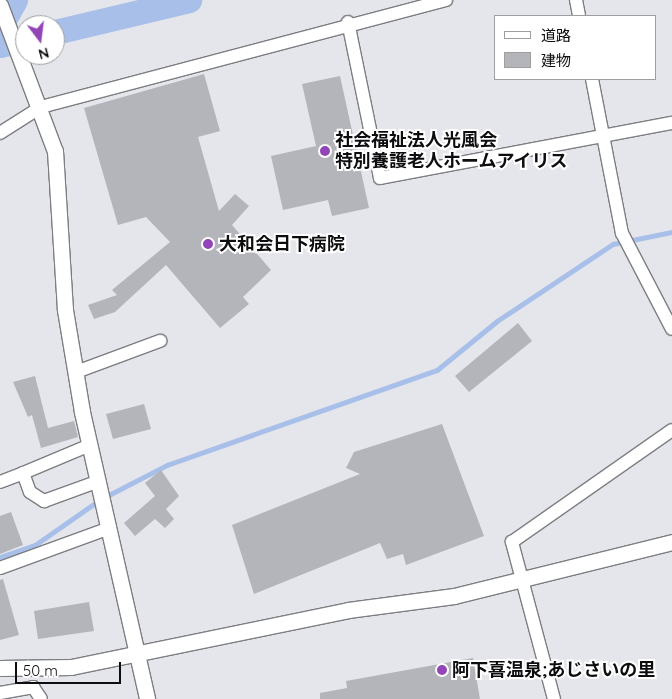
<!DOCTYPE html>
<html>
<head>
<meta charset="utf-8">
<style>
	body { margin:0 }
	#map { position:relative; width:672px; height:699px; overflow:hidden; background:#e4e6eb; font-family:Quicksand,"Noto Sans JP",sans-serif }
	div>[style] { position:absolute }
	.stream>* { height:4.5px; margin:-2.25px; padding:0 2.25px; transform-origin:2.25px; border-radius:2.25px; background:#a7bfe9 }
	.river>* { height:25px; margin:-12.5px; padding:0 12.5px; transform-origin:12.5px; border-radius:12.5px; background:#a7bfe9 }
	.building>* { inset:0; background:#b3b5ba }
	.roads { filter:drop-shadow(1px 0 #7c7e82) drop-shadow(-1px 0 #7c7e82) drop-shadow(0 1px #7c7e82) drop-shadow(0 -1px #7c7e82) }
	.minor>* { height:12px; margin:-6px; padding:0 6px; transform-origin:6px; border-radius:6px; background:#fff }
	.tertiary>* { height:15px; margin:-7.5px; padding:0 7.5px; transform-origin:7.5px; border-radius:7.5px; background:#fff }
	.dots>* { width:14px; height:14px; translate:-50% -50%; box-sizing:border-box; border:2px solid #fff; border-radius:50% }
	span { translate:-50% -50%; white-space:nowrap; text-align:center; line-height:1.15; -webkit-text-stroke:4px #fff; paint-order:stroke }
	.poi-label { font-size:18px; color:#0d0d0f; font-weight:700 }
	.left { translate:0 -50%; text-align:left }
	.legend { position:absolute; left:494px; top:15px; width:162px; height:65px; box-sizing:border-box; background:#fff; border:1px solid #9e9e9f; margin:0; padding:6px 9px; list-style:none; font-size:15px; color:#0d0d0f }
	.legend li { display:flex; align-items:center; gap:10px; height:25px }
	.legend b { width:25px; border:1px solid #9e9e9f }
	.north { position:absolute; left:15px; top:15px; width:50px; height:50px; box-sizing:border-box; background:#fff; border:1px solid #9e9e9f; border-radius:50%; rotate:165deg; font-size:14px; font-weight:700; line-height:20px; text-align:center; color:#0d0d0f }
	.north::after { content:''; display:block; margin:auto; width:18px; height:22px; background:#9245b6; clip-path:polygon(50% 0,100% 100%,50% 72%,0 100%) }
	.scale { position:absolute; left:15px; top:662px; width:106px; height:22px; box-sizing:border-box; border:2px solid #0d0d0f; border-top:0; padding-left:6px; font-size:15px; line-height:18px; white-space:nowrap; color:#0d0d0f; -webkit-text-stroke:4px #fff; paint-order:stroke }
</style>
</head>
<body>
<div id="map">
	<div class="stream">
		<div style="left:105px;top:497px;width:70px;rotate:-27.3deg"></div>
		<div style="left:167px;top:465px;width:286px;rotate:-19.4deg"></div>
		<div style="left:437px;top:370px;width:77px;rotate:-39.2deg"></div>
		<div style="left:497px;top:321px;width:139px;rotate:-33.6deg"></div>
		<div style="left:613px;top:244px;width:60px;rotate:-11.5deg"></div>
		<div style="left:0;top:557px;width:37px;rotate:-19deg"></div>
		<div style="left:35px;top:545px;width:77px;rotate:-34.9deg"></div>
	</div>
	<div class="river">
		<div style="left:0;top:27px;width:31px;rotate:-61deg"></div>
		<div style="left:55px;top:32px;width:138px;rotate:-13.4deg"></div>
		<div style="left:0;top:45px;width:26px;rotate:-13deg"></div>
	</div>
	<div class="building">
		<div style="clip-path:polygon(204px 74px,220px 131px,198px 137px,219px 211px,235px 194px,249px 206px,232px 225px,271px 270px,243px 297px,249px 304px,220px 328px,166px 265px,115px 312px,94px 319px,88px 305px,117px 295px,112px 290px,170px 242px,146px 217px,118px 225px,84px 108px)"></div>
		<div style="clip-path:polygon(340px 76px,369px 208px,332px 216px,328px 200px,283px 210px,271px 156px,316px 146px,302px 84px)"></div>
		<div style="clip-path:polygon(518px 323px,532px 341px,469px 392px,455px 376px)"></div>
		<div style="clip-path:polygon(35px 376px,48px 428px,74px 421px,78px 437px,41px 448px,32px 415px,28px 417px,13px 382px)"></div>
		<div style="clip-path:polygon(144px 404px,151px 429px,113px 439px,106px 414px)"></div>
		<div style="clip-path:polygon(442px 424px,484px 536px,406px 565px,403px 554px,387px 559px,380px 543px,254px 594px,232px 525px,360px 474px,346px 468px,354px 452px)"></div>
		<div style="clip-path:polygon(161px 470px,179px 496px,166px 509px,174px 519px,165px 528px,155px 519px,135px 536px,124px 523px,155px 496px,145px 483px)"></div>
		<div style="clip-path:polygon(11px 512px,23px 545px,0 554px,0 516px)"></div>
		<div style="clip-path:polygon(3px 579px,19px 635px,0 640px,0 580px)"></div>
		<div style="clip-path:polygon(89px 602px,94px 631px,38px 639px,34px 611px)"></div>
		<div style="clip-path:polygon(473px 658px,480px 699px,320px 699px,320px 693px,347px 688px,346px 681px)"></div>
	</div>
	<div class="roads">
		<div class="minor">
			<div style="left:576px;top:0;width:16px;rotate:79deg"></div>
			<div style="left:348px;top:22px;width:159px;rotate:78.4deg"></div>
			<div style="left:380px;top:178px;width:297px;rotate:-10.7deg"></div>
			<div style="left:592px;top:79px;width:157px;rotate:79deg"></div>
			<div style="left:622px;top:233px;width:108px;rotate:62.5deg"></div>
			<div style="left:0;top:133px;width:49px;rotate:-32.4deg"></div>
			<div style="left:41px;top:107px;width:419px;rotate:-14.8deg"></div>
			<div style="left:76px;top:372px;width:90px;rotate:-20.3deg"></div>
			<div style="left:90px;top:445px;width:73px;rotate:157.3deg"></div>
			<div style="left:23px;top:473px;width:20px;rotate:70deg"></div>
			<div style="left:30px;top:492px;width:17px;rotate:33deg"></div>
			<div style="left:44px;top:501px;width:59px;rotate:-20deg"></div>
			<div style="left:0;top:482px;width:25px;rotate:-21deg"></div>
			<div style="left:0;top:568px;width:117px;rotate:-20deg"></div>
			<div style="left:0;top:693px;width:34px;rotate:-10deg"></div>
			<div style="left:33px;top:687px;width:14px;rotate:56deg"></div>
			<div style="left:554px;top:699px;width:163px;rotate:-105deg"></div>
			<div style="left:512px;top:542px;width:195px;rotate:-35deg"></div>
		</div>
		<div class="tertiary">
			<div style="left:0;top:5px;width:156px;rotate:69.4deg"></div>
			<div style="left:55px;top:151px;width:159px;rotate:86.4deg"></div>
			<div style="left:65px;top:310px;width:103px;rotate:80.5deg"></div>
			<div style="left:82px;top:412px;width:294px;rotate:77.2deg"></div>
			<div style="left:0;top:668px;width:71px;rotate:-0.8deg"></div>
			<div style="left:71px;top:667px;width:283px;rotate:-11.6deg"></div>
			<div style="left:348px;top:610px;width:107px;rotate:-7.5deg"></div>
			<div style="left:454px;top:596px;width:225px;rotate:-13.9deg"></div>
		</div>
	</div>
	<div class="dots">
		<div style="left:325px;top:151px;background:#9245b6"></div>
		<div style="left:208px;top:244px;background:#9245b6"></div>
		<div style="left:442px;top:670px;background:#9245b6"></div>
	</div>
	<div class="poi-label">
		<span class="left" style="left:335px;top:151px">社会福祉法人光風会<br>特別養護老人ホームアイリス</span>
		<span class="left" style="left:219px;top:244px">大和会日下病院</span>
		<span class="left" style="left:452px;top:670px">阿下喜温泉;あじさいの里</span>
	</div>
	<ul class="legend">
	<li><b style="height:6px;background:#fff"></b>道路</li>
	<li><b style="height:14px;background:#b3b5ba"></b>建物</li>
	</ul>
	<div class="north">N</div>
	<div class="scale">50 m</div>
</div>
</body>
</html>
